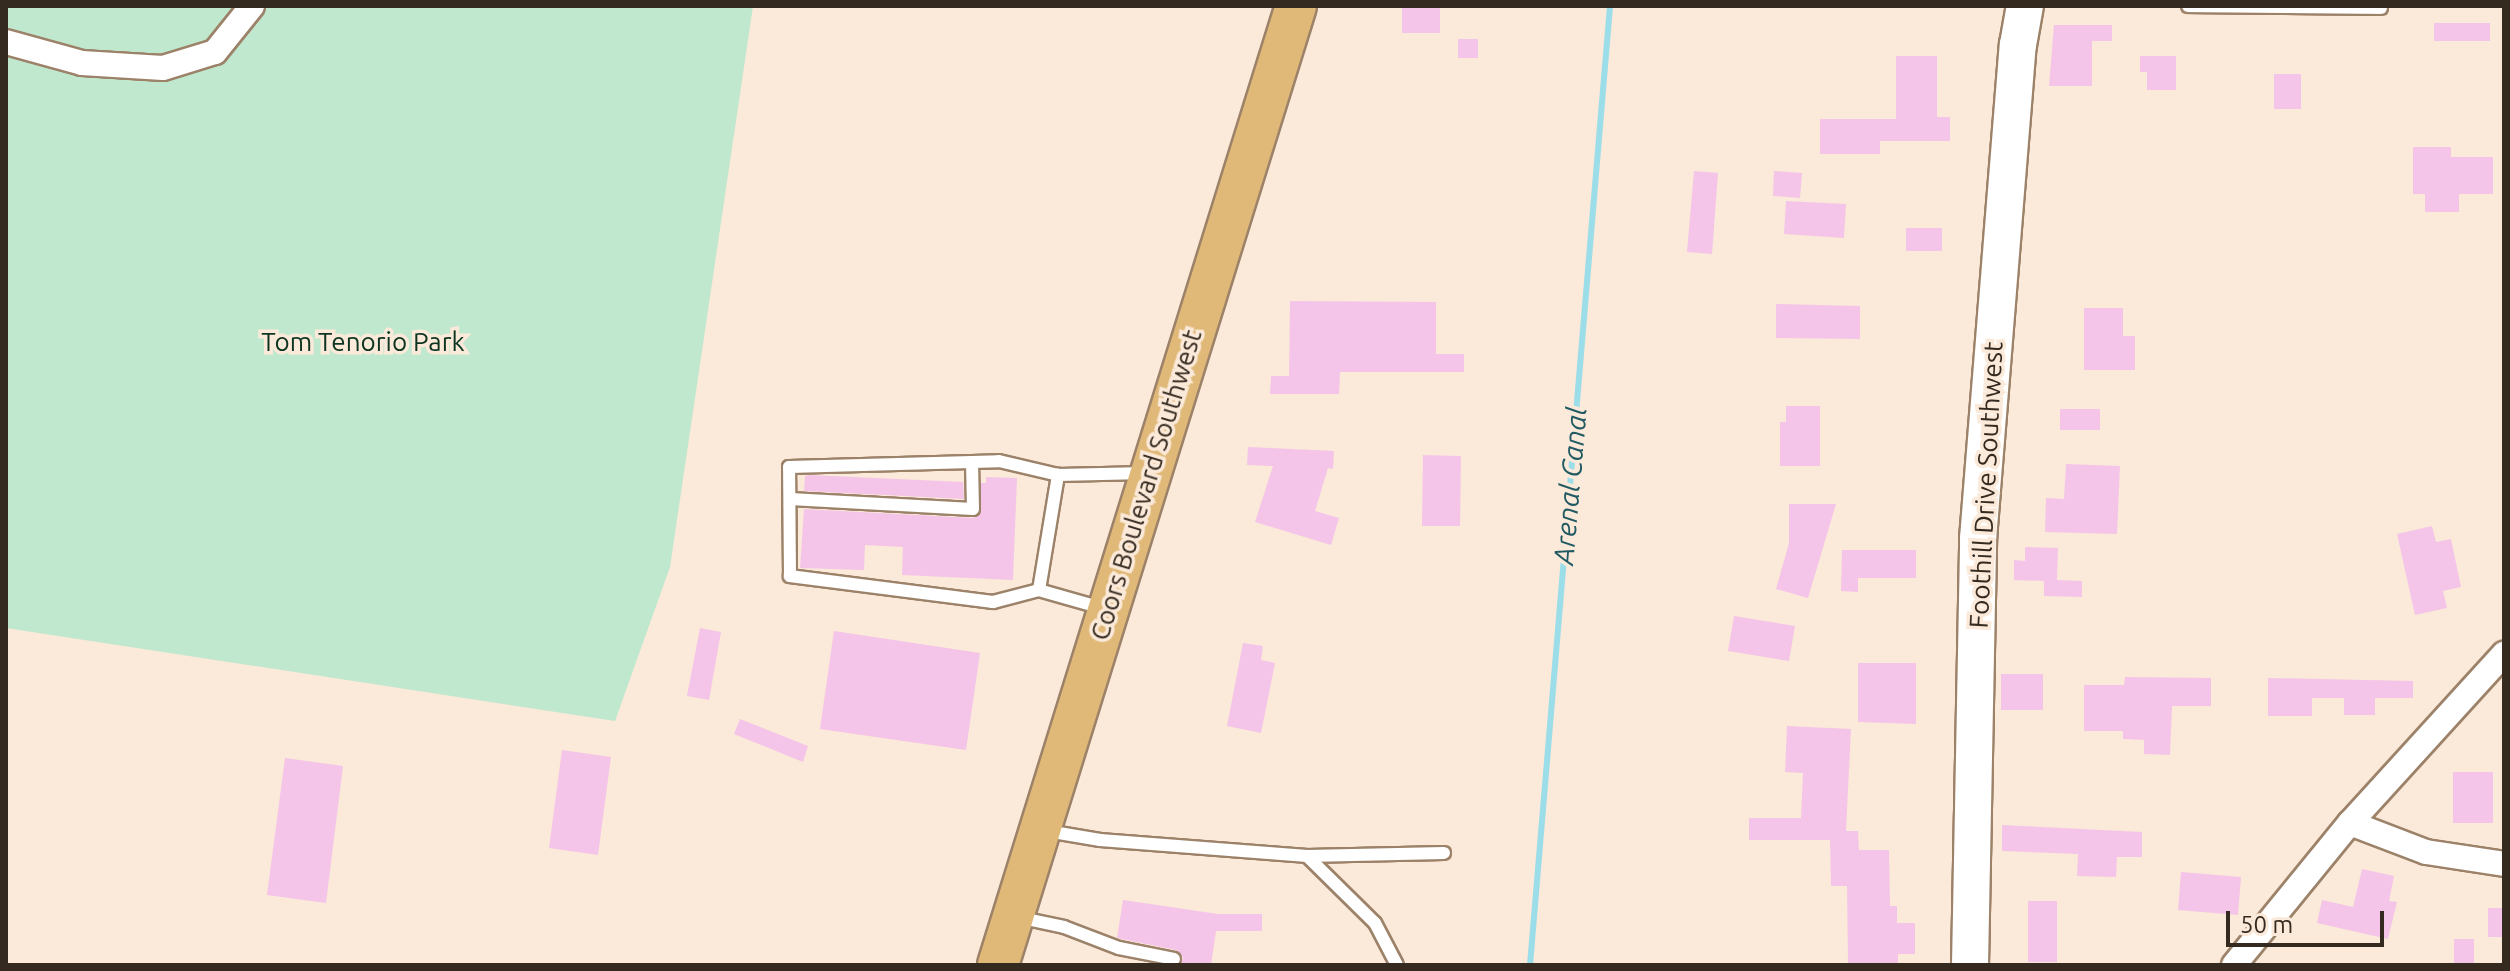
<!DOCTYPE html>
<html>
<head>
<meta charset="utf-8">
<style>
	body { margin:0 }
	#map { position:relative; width:2510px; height:971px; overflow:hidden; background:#fbe9d9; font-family:Ubuntu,sans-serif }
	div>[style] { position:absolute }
	.green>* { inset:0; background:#bfe8ce }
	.stream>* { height:6px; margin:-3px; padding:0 3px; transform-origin:3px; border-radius:3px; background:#9bdee9 }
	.building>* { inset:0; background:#f4c5e8 }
	.roads { filter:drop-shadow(2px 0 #9c8269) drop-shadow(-2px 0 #9c8269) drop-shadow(0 2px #9c8269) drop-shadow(0 -2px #9c8269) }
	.lane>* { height:12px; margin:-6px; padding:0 6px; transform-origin:6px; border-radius:6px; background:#fff }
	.street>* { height:24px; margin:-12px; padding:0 12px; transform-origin:12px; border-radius:12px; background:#fff }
	.secondary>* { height:36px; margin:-18px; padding:0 18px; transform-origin:18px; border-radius:18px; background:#fff }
	.primary>* { height:40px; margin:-20px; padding:0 20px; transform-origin:20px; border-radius:20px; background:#e0b978 }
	span { translate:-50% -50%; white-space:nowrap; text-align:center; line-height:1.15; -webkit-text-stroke:7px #fbe9d9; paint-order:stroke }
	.park-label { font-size:26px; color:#0b3520 }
	.street-label { font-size:26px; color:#352a20 }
	.water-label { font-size:28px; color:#215a62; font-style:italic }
	.frame { position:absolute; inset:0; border:8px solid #352a20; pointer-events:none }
	.scale { position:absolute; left:2226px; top:911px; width:158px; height:36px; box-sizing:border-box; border:4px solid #352a20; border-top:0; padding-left:10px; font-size:24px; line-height:28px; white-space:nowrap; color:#352a20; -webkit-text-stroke:6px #fbe9d9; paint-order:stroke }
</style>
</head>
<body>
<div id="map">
	<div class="green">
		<div style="clip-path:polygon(6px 6px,753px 6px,670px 567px,615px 721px,6px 628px)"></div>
	</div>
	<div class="stream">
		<div style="left:1530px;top:965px;width:962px;rotate:-85.23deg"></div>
	</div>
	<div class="building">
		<div style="clip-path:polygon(1402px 6px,1440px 6px,1440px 33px,1402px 33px)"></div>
		<div style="clip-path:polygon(2434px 23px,2490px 23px,2490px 41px,2434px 41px)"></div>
		<div style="clip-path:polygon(2054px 25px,2112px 25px,2112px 41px,2092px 41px,2092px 86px,2049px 86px)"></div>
		<div style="clip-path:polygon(1458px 39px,1478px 39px,1478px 58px,1458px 58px)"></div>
		<div style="clip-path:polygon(1896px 56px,1937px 56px,1937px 117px,1950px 117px,1950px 141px,1880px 141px,1880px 154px,1820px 154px,1820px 119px,1896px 119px)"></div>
		<div style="clip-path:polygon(2140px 56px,2176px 56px,2176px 90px,2147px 90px,2147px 72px,2140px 72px)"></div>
		<div style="clip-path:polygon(2274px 74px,2301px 74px,2301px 109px,2274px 109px)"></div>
		<div style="clip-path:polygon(2413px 147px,2451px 147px,2451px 157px,2493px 157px,2493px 194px,2459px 194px,2459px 212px,2425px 212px,2425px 194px,2413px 194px)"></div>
		<div style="clip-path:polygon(1694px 171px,1718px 173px,1712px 254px,1687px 252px)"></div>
		<div style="clip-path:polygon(1774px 171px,1802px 173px,1800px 198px,1773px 196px)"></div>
		<div style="clip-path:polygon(1786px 201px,1846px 204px,1844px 238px,1784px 234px)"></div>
		<div style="clip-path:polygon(1906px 228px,1942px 228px,1942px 251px,1906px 251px)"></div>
		<div style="clip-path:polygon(1290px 301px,1436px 302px,1436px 354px,1464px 354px,1464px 372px,1340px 372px,1339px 394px,1270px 394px,1271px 376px,1289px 376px)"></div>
		<div style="clip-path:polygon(1776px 304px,1860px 306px,1860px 339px,1776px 338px)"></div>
		<div style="clip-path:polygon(2084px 308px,2123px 308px,2123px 336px,2135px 336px,2135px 370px,2084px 370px)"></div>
		<div style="clip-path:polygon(1786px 406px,1820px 406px,1820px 466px,1780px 466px,1780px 422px,1786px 422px)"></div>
		<div style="clip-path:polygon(2060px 409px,2100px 409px,2100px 430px,2060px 430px)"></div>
		<div style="clip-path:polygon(1248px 447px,1334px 451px,1333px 469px,1328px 468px,1315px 511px,1339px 518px,1331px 545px,1255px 522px,1273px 466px,1247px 465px)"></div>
		<div style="clip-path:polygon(1423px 455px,1461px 456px,1460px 526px,1422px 526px)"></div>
		<div style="clip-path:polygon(2066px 464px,2120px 466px,2117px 534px,2045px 532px,2046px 498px,2064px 499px)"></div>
		<div style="clip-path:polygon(810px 475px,963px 482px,964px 499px,804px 491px,805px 476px)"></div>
		<div style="clip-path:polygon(986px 477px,1017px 478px,1013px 580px,902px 575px,903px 547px,865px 545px,864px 570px,800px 568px,804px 509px,973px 518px,981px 513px,981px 483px,986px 483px)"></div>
		<div style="clip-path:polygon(1789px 504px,1836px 504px,1808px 598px,1776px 589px,1789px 543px)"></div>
		<div style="clip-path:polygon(2432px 526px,2436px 542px,2451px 539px,2461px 587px,2443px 591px,2447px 608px,2415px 615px,2397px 534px)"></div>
		<div style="clip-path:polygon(2025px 547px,2058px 548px,2057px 580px,2082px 581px,2082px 597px,2044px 596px,2044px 581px,2014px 580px,2014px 560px,2025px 561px)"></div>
		<div style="clip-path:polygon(1842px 550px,1916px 550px,1916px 578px,1858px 578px,1858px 592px,1841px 591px)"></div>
		<div style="clip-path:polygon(1734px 616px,1795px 626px,1789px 661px,1728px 651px)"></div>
		<div style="clip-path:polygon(700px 628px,721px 632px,709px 700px,687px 696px)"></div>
		<div style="clip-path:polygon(834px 631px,980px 653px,966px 750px,820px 729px)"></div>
		<div style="clip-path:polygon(1243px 643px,1263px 646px,1261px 660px,1275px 663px,1261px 733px,1227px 726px)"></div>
		<div style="clip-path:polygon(1858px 663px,1916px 663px,1916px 724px,1858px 722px)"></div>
		<div style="clip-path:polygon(2001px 674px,2043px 674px,2043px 710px,2001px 710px)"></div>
		<div style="clip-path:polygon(2125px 677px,2211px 678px,2211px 706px,2172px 706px,2170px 755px,2144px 754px,2144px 740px,2123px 739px,2123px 731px,2084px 731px,2084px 685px,2124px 685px)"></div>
		<div style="clip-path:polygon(2268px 678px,2413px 681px,2413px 698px,2375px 698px,2375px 715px,2344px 715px,2344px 698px,2312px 698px,2312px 716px,2268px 716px)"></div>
		<div style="clip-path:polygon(740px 719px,808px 746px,803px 762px,734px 734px)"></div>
		<div style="clip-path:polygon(1787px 726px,1851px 729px,1846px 831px,1858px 831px,1859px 850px,1889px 850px,1890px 906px,1897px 906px,1897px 923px,1915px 923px,1915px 954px,1898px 954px,1898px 965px,1848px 965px,1847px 886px,1831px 886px,1830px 840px,1749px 840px,1749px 818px,1801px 818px,1803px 773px,1785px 772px)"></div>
		<div style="clip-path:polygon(562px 750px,611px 757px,598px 855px,549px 848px)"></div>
		<div style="clip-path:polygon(285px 758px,343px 766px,326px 903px,267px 895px)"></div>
		<div style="clip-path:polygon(2453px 772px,2493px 772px,2493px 823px,2453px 823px)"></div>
		<div style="clip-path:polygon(2002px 825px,2142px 832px,2142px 857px,2117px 857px,2116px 877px,2077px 876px,2078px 854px,2002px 851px)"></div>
		<div style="clip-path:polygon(2362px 869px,2394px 876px,2389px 901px,2397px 902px,2388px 939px,2317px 923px,2322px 900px,2353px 907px)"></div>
		<div style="clip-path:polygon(2181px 872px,2241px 877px,2238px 915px,2178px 910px)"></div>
		<div style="clip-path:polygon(1123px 900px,1218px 914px,1262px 914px,1262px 931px,1216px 931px,1211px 965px,1181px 965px,1183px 957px,1176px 950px,1117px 938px)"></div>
		<div style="clip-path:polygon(2028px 901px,2057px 901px,2057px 962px,2028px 962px)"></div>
		<div style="clip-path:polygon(2488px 908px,2504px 908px,2504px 937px,2488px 937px)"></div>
		<div style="clip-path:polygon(2454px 939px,2474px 939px,2474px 965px,2454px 965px)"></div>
	</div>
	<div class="roads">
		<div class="lane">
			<div style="left:2188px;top:6px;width:193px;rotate:0.6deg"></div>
			<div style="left:790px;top:499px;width:183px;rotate:3.1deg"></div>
			<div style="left:973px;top:509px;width:46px;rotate:-91.2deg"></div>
			<div style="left:1039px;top:590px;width:117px;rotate:-80.6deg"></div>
			<div style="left:1102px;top:608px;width:66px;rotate:-164.1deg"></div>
			<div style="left:1039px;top:590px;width:48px;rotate:165.4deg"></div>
			<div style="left:993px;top:602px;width:205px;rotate:-172.7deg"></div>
			<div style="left:790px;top:576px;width:109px;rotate:-90.5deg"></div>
			<div style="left:789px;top:467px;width:210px;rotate:-1.6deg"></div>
			<div style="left:999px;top:461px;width:61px;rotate:13.3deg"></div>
			<div style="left:1058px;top:475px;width:88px;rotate:-1.3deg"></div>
			<div style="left:1047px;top:831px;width:54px;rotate:9.6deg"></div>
			<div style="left:1100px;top:840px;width:208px;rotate:4.4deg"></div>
			<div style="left:1307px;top:856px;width:137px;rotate:-1.3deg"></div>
			<div style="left:1307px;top:856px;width:95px;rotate:44.6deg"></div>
			<div style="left:1375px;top:923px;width:47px;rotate:62.4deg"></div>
			<div style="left:1017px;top:917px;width:48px;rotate:12deg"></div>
			<div style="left:1064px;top:927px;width:59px;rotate:20.9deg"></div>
			<div style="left:1119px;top:948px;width:56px;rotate:11.3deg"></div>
		</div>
		<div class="street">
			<div style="left:6px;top:42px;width:79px;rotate:15.4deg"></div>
			<div style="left:82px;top:63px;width:81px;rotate:3.5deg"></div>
			<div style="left:163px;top:68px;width:54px;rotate:-17.1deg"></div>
			<div style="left:215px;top:52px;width:59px;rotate:-51.2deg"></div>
			<div style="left:2350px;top:823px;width:81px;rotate:20.9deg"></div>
			<div style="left:2426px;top:852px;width:79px;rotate:8.7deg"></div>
			<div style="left:2234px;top:965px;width:183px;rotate:-50.8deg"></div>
			<div style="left:2350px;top:823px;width:229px;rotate:-47.7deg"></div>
		</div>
		<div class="secondary">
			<div style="left:1970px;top:965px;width:426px;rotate:-88.9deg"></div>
			<div style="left:1978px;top:539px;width:496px;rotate:-85.4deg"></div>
			<div style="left:2018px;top:45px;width:40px;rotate:-80deg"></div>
		</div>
		<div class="primary">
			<div style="left:998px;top:965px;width:1004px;rotate:-72.74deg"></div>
		</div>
	</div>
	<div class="park-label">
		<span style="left:363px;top:342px">Tom Tenorio Park</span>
	</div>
	<div class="street-label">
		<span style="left:1146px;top:485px;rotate:-73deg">Coors Boulevard Southwest</span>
		<span style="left:1986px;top:485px;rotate:-87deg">Foothill Drive Southwest</span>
	</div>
	<div class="water-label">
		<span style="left:1570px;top:486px;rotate:-85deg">Arenal Canal</span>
	</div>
	<div class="frame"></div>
	<div class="scale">50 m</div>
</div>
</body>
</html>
